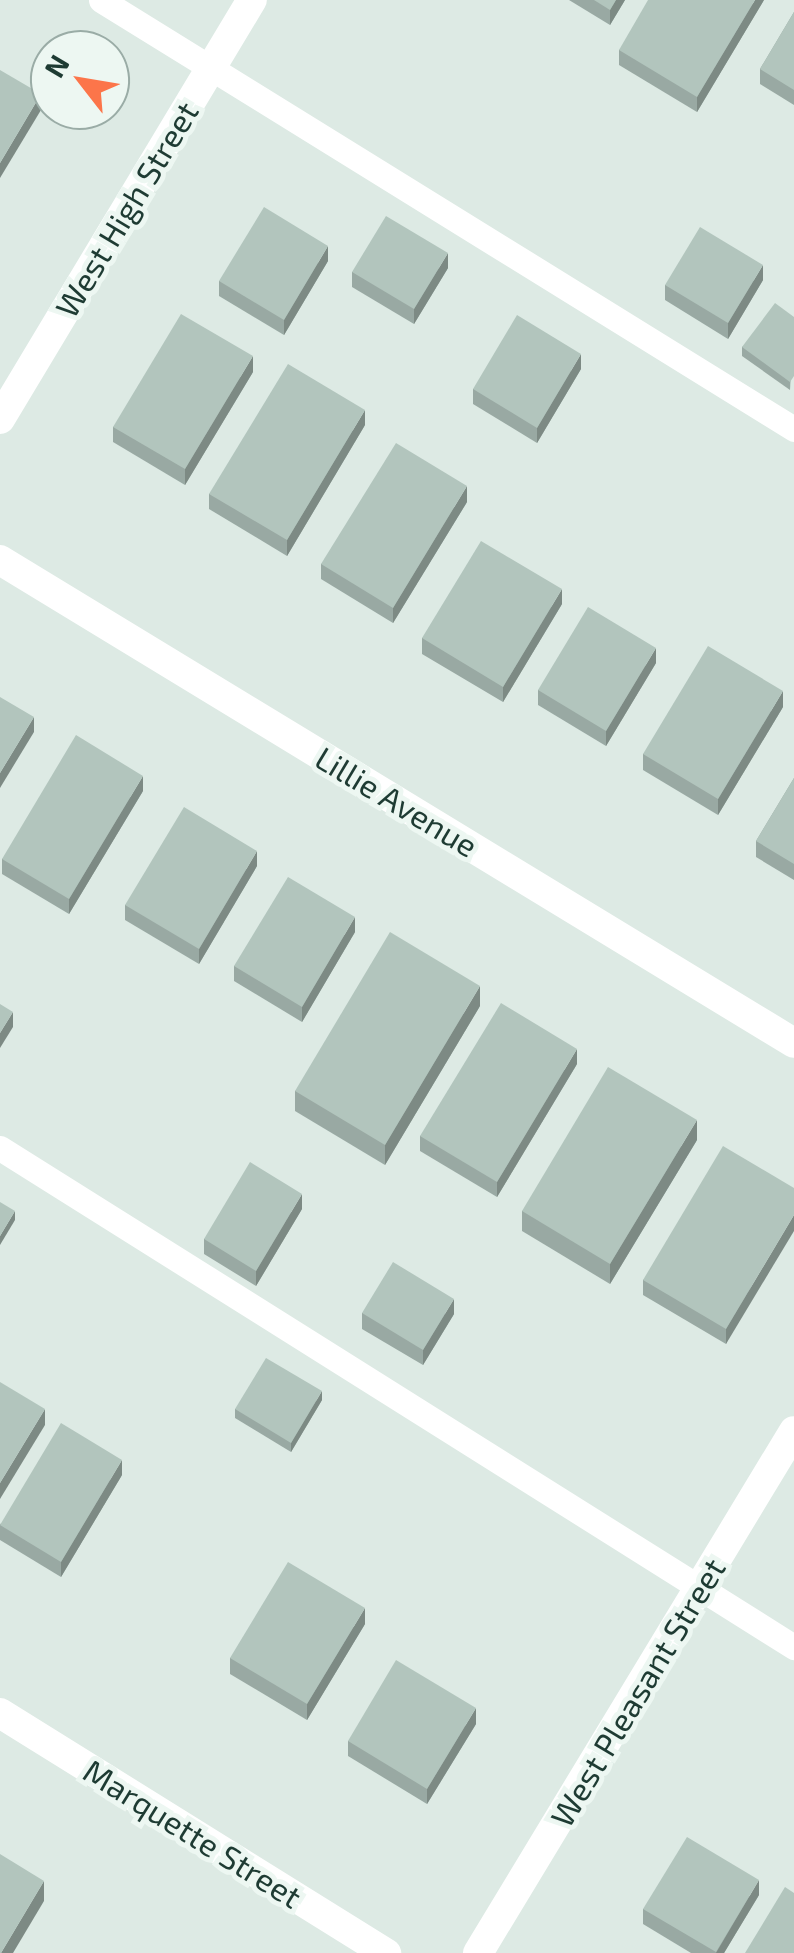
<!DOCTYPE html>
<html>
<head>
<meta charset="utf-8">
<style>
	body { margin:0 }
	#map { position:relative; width:794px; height:1953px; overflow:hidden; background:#ddeae4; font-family:"Exo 2",sans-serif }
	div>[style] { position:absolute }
	.service>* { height:25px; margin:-12.5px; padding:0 12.5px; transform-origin:12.5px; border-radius:12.5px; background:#fff }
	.minor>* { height:30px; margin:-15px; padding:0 15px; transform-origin:15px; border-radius:15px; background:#fff }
	.tertiary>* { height:30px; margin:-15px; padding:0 15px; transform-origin:15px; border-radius:15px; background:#fff }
	.wall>* { inset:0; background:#99a9a3 }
	.shaded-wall>* { inset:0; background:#7d8a84 }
	.building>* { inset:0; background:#b2c5bd }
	span { translate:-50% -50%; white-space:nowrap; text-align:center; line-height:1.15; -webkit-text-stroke:10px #edf7f2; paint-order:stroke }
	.street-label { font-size:32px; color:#1e3b33 }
	.north { position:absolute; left:30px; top:30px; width:100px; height:100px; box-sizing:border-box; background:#edf7f2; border:2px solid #9aaca6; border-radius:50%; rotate:301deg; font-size:28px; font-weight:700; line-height:40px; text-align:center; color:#1e3b33 }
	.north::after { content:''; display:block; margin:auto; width:35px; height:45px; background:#fc754a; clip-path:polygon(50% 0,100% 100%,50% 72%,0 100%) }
</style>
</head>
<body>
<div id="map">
	<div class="service">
		<div style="left:101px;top:0;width:815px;rotate:31.76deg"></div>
		<div style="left:0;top:1148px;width:938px;rotate:32.15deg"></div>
	</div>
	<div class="minor">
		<div style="left:0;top:419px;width:489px;rotate:-59deg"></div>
		<div style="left:0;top:560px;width:929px;rotate:31.31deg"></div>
		<div style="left:478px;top:1953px;width:610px;rotate:-58.81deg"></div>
	</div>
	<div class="tertiary">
		<div style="left:0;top:1713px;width:455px;rotate:31.9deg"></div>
	</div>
	<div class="wall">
		<div style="clip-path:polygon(569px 0,625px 0,610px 25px)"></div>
		<div style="clip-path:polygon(764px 0,697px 112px,619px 65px,619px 50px)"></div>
		<div style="clip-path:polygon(794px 12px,794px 105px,760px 84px,760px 69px)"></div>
		<div style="clip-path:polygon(328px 261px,284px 335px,219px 296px,219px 281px)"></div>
		<div style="clip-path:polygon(448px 268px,414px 324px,352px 287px,352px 272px)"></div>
		<div style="clip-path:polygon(763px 280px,728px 339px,665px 300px,665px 285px)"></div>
		<div style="clip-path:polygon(794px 317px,790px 390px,742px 356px,742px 347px)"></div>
		<div style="clip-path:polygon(581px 369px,537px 443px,473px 404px,473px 389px)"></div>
		<div style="clip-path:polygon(253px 372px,185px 485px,113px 442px,113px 427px)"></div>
		<div style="clip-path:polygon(365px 425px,287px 556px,209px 509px,209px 494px)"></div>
		<div style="clip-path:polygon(467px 502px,393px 623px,321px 579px,321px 564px)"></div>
		<div style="clip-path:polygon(562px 604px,503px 702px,422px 654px,422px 638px)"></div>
		<div style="clip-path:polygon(656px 663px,606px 746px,538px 705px,538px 690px)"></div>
		<div style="clip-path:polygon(783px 707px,718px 815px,643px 770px,643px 754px)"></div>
		<div style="clip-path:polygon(794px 778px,794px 880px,756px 857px,756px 841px)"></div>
		<div style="clip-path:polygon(143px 791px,69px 914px,2px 874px,2px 859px)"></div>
		<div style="clip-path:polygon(257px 866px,199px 964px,125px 920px,125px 905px)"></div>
		<div style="clip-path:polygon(355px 932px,302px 1022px,234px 981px,234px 966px)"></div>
		<div style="clip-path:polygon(480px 1006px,385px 1165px,295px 1111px,295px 1091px)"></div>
		<div style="clip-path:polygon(577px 1064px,497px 1197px,420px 1151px,420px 1136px)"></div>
		<div style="clip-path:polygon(697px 1140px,610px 1284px,522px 1231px,522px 1211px)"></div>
		<div style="clip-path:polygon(794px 1188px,726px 1344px,643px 1295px,643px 1280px)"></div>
		<div style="clip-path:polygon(302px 1209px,256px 1286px,204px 1254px,204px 1239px)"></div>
		<div style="clip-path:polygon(362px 1313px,454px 1314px,423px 1365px,362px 1329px)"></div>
		<div style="clip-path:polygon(322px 1400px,291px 1452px,235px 1418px,235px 1409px)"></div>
		<div style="clip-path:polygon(122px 1475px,61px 1577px,0 1540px,0 1524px)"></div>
		<div style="clip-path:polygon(365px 1624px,307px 1720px,230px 1674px,230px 1658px)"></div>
		<div style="clip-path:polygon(476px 1724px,427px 1804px,348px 1756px,348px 1741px)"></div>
		<div style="clip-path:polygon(759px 1895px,724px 1953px,691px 1953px,643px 1924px,643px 1909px)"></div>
	</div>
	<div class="shaded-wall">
		<div style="clip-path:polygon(616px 0,625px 0,610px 25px,610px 10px)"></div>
		<div style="clip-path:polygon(755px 0,764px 0,697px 112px,697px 97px)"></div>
		<div style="clip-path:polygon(41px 94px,41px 110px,0 178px,0 163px)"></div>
		<div style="clip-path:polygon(328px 246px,328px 261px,284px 335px,284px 320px)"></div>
		<div style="clip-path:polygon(448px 253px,448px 268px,414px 324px,414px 309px)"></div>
		<div style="clip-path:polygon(763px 265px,763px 280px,728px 339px,728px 323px)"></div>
		<div style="clip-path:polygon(581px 354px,581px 369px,537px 443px,537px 428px)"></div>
		<div style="clip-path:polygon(253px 356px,253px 372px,185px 485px,185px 469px)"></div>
		<div style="clip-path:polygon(365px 410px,365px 425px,287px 556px,287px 540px)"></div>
		<div style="clip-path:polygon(467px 486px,467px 502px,393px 623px,393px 608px)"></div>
		<div style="clip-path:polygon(562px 589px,562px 604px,503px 702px,503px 687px)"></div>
		<div style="clip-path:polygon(656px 648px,656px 663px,606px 746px,606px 731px)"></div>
		<div style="clip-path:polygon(783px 691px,783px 707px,718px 815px,718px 799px)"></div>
		<div style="clip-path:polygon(34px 717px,34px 732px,0 788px,0 773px)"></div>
		<div style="clip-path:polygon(143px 776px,143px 791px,69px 914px,69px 899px)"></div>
		<div style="clip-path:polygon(257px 851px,257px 866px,199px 964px,199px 949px)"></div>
		<div style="clip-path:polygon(355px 917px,355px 932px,302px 1022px,302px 1007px)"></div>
		<div style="clip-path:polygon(480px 986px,480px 1006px,385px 1165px,385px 1145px)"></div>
		<div style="clip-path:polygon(13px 1012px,13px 1027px,0 1048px,0 1033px)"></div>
		<div style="clip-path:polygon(577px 1049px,577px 1064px,497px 1197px,497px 1182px)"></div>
		<div style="clip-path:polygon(697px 1120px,697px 1140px,610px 1284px,610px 1264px)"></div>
		<div style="clip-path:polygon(302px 1194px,302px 1209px,256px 1286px,256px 1271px)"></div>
		<div style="clip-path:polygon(15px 1211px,15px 1220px,0 1245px,0 1236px)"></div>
		<div style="clip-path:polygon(794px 1215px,794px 1231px,726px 1344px,726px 1329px)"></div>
		<div style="clip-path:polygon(454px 1299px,454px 1314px,423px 1365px,423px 1350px)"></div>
		<div style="clip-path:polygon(322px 1391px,322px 1400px,291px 1452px,291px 1443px)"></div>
		<div style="clip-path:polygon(45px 1409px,45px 1425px,0 1499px,0 1483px)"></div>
		<div style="clip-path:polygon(122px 1460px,122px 1475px,61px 1577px,61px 1562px)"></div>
		<div style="clip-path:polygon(365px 1608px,365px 1624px,307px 1720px,307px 1704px)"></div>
		<div style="clip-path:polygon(476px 1708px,476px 1724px,427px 1804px,427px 1789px)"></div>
		<div style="clip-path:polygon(759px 1880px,759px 1895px,724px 1953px,716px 1953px)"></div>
		<div style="clip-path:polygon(44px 1881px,44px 1901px,13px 1953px,1px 1953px)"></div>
	</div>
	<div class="building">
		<div style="clip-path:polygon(594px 0,616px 0,610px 10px)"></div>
		<div style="clip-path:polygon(648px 0,755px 0,697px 97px,619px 50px)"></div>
		<div style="clip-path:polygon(794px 12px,794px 90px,760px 69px)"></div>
		<div style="clip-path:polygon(0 70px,41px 94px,0 163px)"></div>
		<div style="clip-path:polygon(264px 207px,328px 246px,284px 320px,219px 281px)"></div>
		<div style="clip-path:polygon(386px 216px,448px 253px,414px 309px,352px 272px)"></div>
		<div style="clip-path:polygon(700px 227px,763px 265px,728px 323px,665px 285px)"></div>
		<div style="clip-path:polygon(775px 303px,794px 317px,794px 376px,790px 382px,742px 347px)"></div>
		<div style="clip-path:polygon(181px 314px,253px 356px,185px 469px,113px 427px)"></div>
		<div style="clip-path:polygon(517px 315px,581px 354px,537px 428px,473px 389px)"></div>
		<div style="clip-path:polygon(288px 364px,365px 410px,287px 540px,209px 494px)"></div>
		<div style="clip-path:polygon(396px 443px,467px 486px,393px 608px,321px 564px)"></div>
		<div style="clip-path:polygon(481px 541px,562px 589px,503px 687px,422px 638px)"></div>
		<div style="clip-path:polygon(588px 607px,656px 648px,606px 731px,538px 690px)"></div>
		<div style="clip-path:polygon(708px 646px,783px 691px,718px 799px,643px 754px)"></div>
		<div style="clip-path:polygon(0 697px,34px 717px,0 773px)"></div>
		<div style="clip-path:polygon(76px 735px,143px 776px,69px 899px,2px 859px)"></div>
		<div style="clip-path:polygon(794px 778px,794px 864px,756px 841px)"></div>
		<div style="clip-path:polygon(184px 807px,257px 851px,199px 949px,125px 905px)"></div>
		<div style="clip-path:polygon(288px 877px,355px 917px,302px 1007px,234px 966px)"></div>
		<div style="clip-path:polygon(390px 932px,480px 986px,385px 1145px,295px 1091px)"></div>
		<div style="clip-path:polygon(501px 1003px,577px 1049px,497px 1182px,420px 1136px)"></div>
		<div style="clip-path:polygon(0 1004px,13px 1012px,0 1033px)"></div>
		<div style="clip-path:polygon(608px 1067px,697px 1120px,610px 1264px,522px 1211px)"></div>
		<div style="clip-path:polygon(723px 1146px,794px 1188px,794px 1215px,726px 1329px,643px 1280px)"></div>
		<div style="clip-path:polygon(250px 1162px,302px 1194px,256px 1271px,204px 1239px)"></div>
		<div style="clip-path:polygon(0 1202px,15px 1211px,0 1236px)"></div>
		<div style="clip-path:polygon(393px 1262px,454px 1299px,423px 1350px,362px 1313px)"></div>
		<div style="clip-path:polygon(266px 1358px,322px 1391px,291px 1443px,235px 1409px)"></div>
		<div style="clip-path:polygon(0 1382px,45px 1409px,0 1483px)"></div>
		<div style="clip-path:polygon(61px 1423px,122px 1460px,61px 1562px,0 1525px)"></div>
		<div style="clip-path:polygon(288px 1562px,365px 1608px,307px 1704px,230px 1658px)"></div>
		<div style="clip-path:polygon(396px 1660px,476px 1708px,427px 1789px,348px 1741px)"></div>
		<div style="clip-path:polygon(687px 1837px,759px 1880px,716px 1952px,643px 1909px)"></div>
		<div style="clip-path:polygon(0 1854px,44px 1881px,1px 1953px,0 1953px)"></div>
		<div style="clip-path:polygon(785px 1887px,794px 1893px,794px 1953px,745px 1953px)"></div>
	</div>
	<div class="street-label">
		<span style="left:126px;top:209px;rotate:-59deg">West High Street</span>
		<span style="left:397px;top:801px;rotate:31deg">Lillie Avenue</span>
		<span style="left:637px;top:1692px;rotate:-59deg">West Pleasant Street</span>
		<span style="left:193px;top:1833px;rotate:32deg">Marquette Street</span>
	</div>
	<div class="north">N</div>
</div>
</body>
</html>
